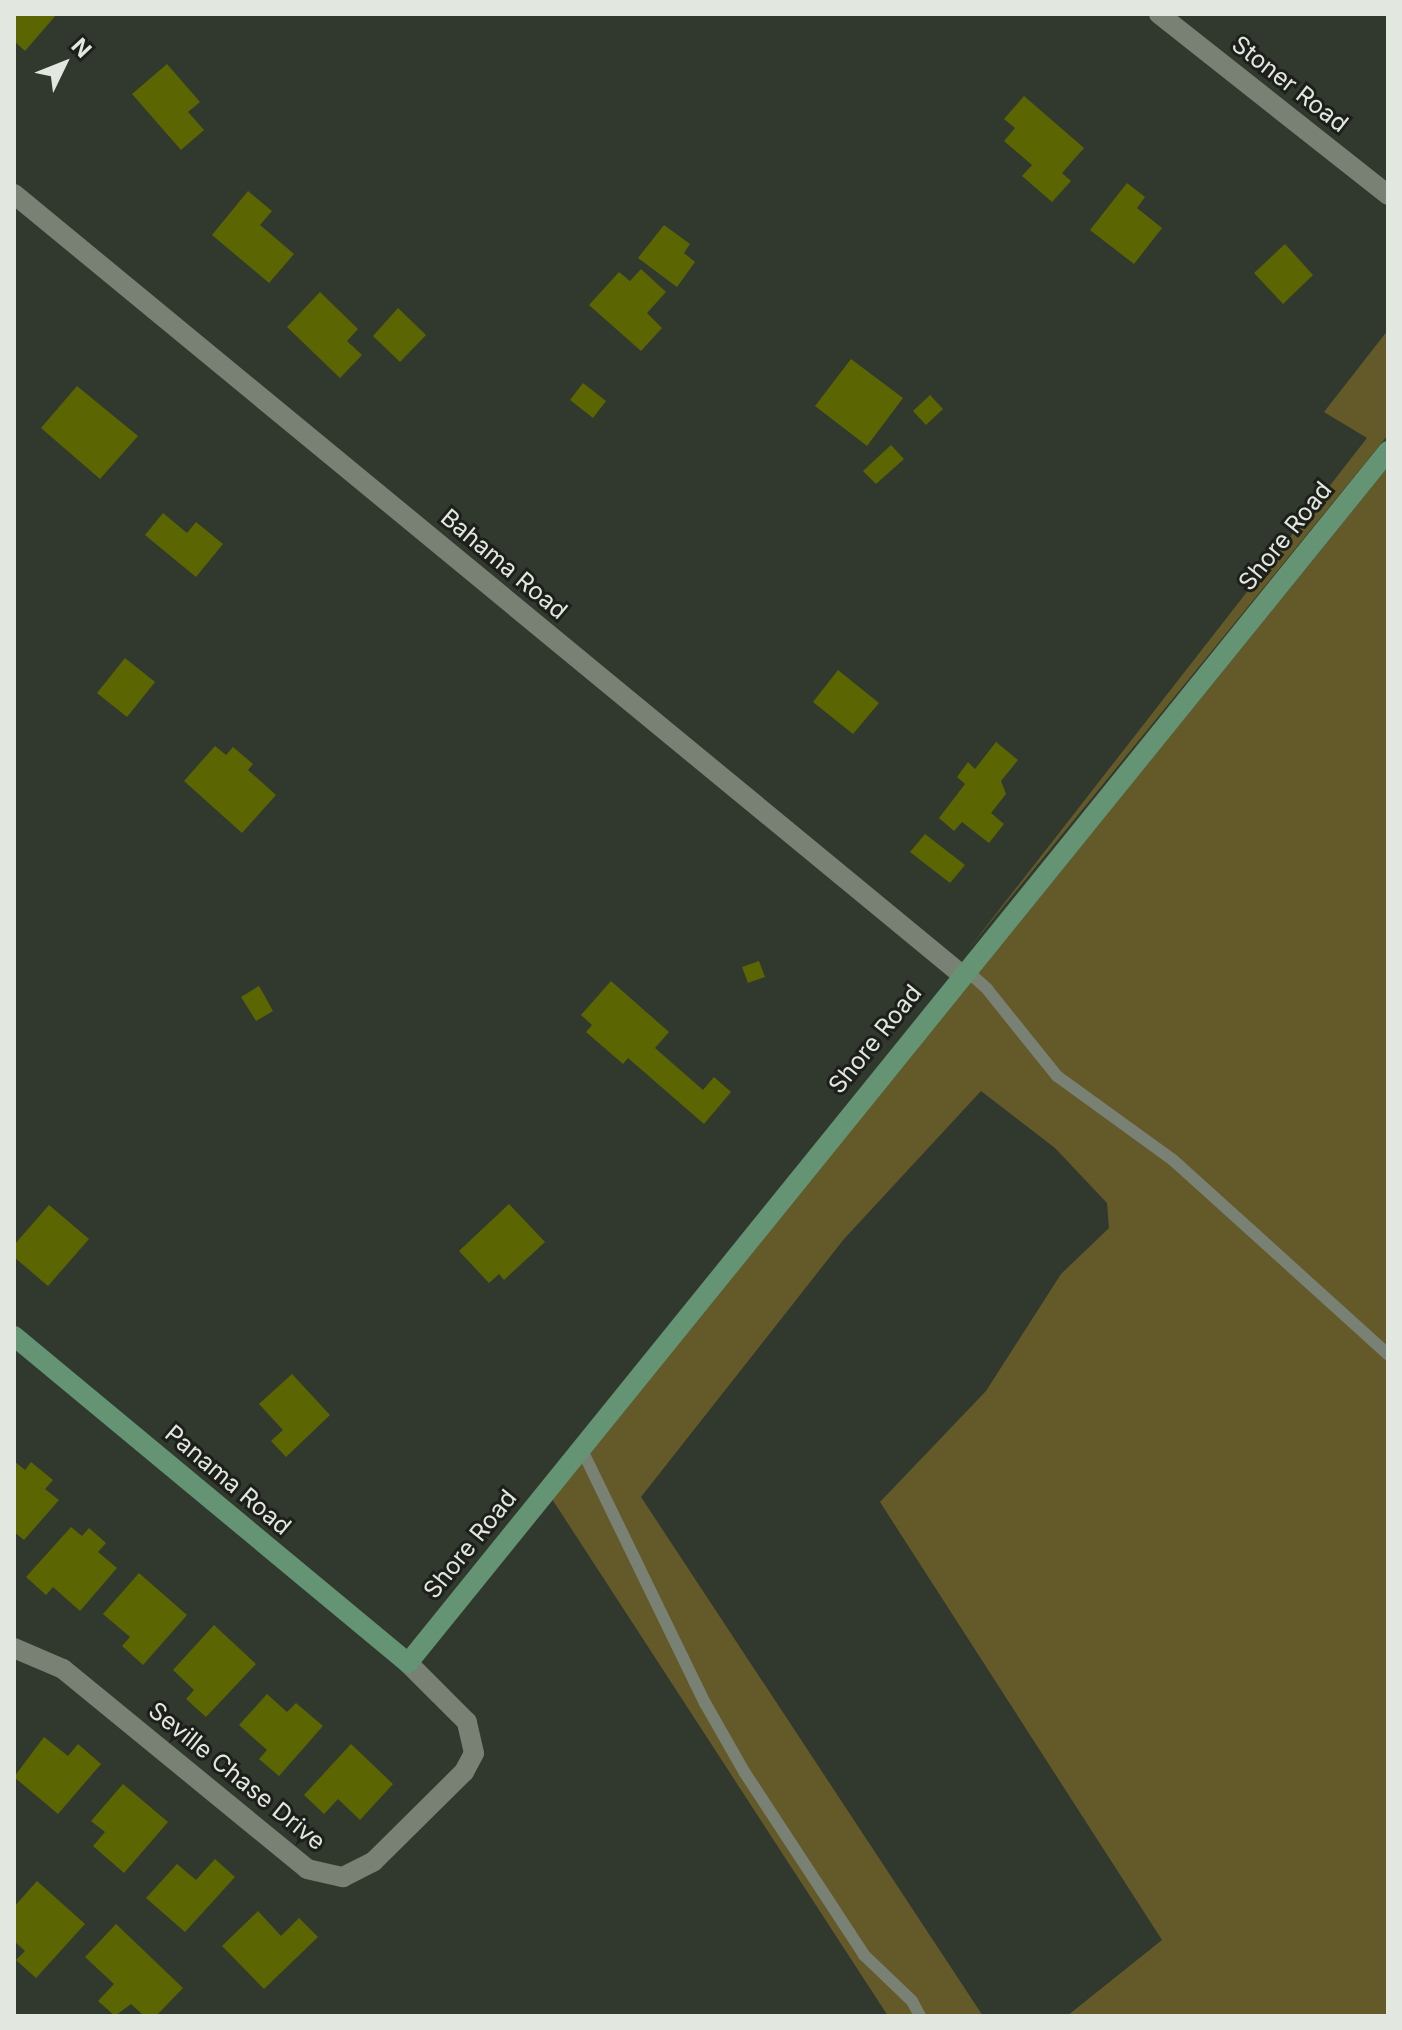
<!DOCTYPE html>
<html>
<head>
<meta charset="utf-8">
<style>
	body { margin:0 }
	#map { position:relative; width:1402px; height:2030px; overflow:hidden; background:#31392e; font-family:Inter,sans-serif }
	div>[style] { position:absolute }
	.green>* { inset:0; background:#635929 }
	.building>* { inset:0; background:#5b6501 }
	.lane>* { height:12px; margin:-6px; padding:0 6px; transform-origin:6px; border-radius:6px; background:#798174 }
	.street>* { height:20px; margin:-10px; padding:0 10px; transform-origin:10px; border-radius:10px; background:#798174 }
	.secondary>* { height:20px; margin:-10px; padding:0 10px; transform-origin:10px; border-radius:10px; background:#649474 }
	span { translate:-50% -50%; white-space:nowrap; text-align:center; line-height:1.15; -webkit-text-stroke:6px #1c1f1a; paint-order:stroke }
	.street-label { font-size:24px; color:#e2e7df }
	.frame { position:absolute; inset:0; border:16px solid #e2e7df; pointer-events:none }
	.north { position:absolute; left:24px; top:24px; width:80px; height:80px; -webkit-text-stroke:6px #1c1f1a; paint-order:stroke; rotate:47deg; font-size:22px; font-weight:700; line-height:32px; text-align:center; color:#e2e7df }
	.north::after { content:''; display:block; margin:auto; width:28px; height:36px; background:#e2e7df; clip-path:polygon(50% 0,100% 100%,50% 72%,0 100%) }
</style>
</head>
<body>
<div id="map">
	<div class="green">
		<div style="clip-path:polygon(1388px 330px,1388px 435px,967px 951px,1367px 438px,1324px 412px)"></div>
		<div style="clip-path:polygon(1388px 467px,1388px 2016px,1067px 2016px,1162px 1940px,880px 1502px,986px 1391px,1061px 1274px,1109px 1228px,1107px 1203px,1055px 1148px,981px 1091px,844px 1239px,641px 1497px,983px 2016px,888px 2016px,552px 1499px)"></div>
	</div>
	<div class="building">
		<div style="clip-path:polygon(14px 14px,57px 14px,25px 51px,14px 41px)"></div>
		<div style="clip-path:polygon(167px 64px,200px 102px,188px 112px,204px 130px,181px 150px,132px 94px)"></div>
		<div style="clip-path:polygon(1024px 96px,1084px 148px,1062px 173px,1071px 181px,1052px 202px,1022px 176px,1032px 165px,1004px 141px,1015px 128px,1004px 119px)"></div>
		<div style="clip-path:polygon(1127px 183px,1145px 197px,1137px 208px,1162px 228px,1134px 264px,1090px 230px)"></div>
		<div style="clip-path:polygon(248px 191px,272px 211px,260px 225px,294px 254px,269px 283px,212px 235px)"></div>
		<div style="clip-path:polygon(664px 225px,690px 244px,684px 253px,695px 262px,677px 287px,638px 258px)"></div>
		<div style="clip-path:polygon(1285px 244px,1313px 275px,1283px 304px,1254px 273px)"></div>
		<div style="clip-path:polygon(641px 269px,666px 292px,647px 313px,662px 328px,641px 351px,589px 305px,619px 272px,630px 281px)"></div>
		<div style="clip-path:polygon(320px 292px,358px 329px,347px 341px,362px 355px,340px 378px,287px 327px)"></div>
		<div style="clip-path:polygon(398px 308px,426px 335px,400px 362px,373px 336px)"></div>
		<div style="clip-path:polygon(851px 359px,903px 398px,867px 446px,815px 406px)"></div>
		<div style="clip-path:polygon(583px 383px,606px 401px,593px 418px,570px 400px)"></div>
		<div style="clip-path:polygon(77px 386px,138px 436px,100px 479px,41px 428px)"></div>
		<div style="clip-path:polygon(930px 395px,943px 409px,926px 425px,913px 411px)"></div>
		<div style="clip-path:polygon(891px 445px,904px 459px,876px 484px,863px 471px)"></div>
		<div style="clip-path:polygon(163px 513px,187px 533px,196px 522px,223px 544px,196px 577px,145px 535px)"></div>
		<div style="clip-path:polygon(125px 658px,155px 682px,127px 717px,97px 693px)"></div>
		<div style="clip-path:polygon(838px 670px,879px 703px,853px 734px,813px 702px)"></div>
		<div style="clip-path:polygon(996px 742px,1018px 760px,1001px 781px,1006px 794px,991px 813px,1004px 824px,989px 843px,962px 822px,954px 831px,939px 818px,965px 784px,957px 777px,968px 762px,975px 769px)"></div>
		<div style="clip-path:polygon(215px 746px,226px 755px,233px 747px,253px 764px,248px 770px,276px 795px,242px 833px,184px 781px)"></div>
		<div style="clip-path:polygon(925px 834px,965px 865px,950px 883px,910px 852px)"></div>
		<div style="clip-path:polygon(759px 961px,765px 977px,748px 983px,742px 967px)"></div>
		<div style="clip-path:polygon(611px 981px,669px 1032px,655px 1048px,703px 1090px,714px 1077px,731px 1092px,704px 1124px,628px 1058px,623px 1064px,586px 1032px,592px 1025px,581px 1015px)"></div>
		<div style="clip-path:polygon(259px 986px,273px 1011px,256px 1021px,241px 997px)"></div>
		<div style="clip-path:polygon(509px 1204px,545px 1242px,504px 1280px,499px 1274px,489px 1283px,459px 1251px)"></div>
		<div style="clip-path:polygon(49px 1205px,89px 1239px,48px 1286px,14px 1257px,14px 1245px)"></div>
		<div style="clip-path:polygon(292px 1374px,330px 1415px,286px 1457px,271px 1441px,283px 1430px,259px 1404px)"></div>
		<div style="clip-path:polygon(14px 1461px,25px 1470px,31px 1462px,53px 1480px,45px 1489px,59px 1500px,24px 1540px,14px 1532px)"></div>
		<div style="clip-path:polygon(71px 1527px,82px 1536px,89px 1528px,106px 1543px,98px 1552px,117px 1568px,80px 1611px,53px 1587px,46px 1595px,26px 1577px)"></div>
		<div style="clip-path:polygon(139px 1573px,187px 1615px,143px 1665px,122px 1646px,130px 1637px,103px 1614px)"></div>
		<div style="clip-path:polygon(214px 1625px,256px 1664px,206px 1717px,186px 1699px,194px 1690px,173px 1670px)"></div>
		<div style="clip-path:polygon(267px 1694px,287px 1712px,296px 1703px,323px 1726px,279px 1776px,259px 1759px,267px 1750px,239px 1725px)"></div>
		<div style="clip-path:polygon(44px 1737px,68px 1756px,78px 1744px,101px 1764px,58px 1814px,14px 1777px)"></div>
		<div style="clip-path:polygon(351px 1744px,393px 1784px,360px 1820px,338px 1799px,324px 1814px,304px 1795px)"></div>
		<div style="clip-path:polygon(123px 1784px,168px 1822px,124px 1873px,93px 1846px,105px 1832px,91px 1821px)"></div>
		<div style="clip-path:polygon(215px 1859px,235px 1877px,185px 1932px,146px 1898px,177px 1864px,196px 1880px)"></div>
		<div style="clip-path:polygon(37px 1881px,85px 1924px,36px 1978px,16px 1960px,25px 1951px,14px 1941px,14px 1907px)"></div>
		<div style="clip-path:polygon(258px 1911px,281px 1936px,299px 1918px,318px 1937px,264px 1989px,222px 1946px)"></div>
		<div style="clip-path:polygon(116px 1924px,183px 1988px,156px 2016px,144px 2016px,131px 2004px,115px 2016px,98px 2001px,114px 1984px,85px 1957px)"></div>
	</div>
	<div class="lane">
		<div style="left:965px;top:969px;width:30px;rotate:42deg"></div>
		<div style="left:987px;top:989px;width:112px;rotate:51.2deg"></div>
		<div style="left:1057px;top:1076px;width:143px;rotate:35.9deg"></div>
		<div style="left:1173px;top:1160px;width:290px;rotate:42.1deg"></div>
		<div style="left:581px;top:1448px;width:284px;rotate:64.1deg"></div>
		<div style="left:705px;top:1703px;width:81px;rotate:60.3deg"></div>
		<div style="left:745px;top:1773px;width:217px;rotate:56.8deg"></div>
		<div style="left:864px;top:1955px;width:66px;rotate:43.8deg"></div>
		<div style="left:912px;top:2001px;width:17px;rotate:62deg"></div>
	</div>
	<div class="street">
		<div style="left:1159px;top:14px;width:292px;rotate:38.3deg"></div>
		<div style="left:14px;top:194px;width:1227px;rotate:39.48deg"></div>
		<div style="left:14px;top:1648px;width:53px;rotate:23.2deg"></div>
		<div style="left:63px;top:1669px;width:315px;rotate:39.3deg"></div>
		<div style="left:307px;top:1869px;width:37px;rotate:13deg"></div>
		<div style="left:343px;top:1877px;width:34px;rotate:-27deg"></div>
		<div style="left:373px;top:1862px;width:128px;rotate:-44.7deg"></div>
		<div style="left:464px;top:1772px;width:21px;rotate:-62deg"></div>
		<div style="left:474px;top:1753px;width:32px;rotate:-103deg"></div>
		<div style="left:467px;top:1722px;width:83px;rotate:-135deg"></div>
	</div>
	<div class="secondary">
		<div style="left:14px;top:1336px;width:512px;rotate:39.69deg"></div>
		<div style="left:408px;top:1663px;width:1559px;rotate:-51.04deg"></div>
	</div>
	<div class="street-label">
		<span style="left:1290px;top:84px;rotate:38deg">Stoner Road</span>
		<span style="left:1285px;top:536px;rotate:-51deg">Shore Road</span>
		<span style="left:504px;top:564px;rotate:40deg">Bahama Road</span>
		<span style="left:875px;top:1039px;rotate:-51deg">Shore Road</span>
		<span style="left:228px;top:1480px;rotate:40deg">Panama Road</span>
		<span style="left:470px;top:1544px;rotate:-51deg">Shore Road</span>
		<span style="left:237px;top:1776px;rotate:39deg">Seville Chase Drive</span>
	</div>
	<div class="frame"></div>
	<div class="north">N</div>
</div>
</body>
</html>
